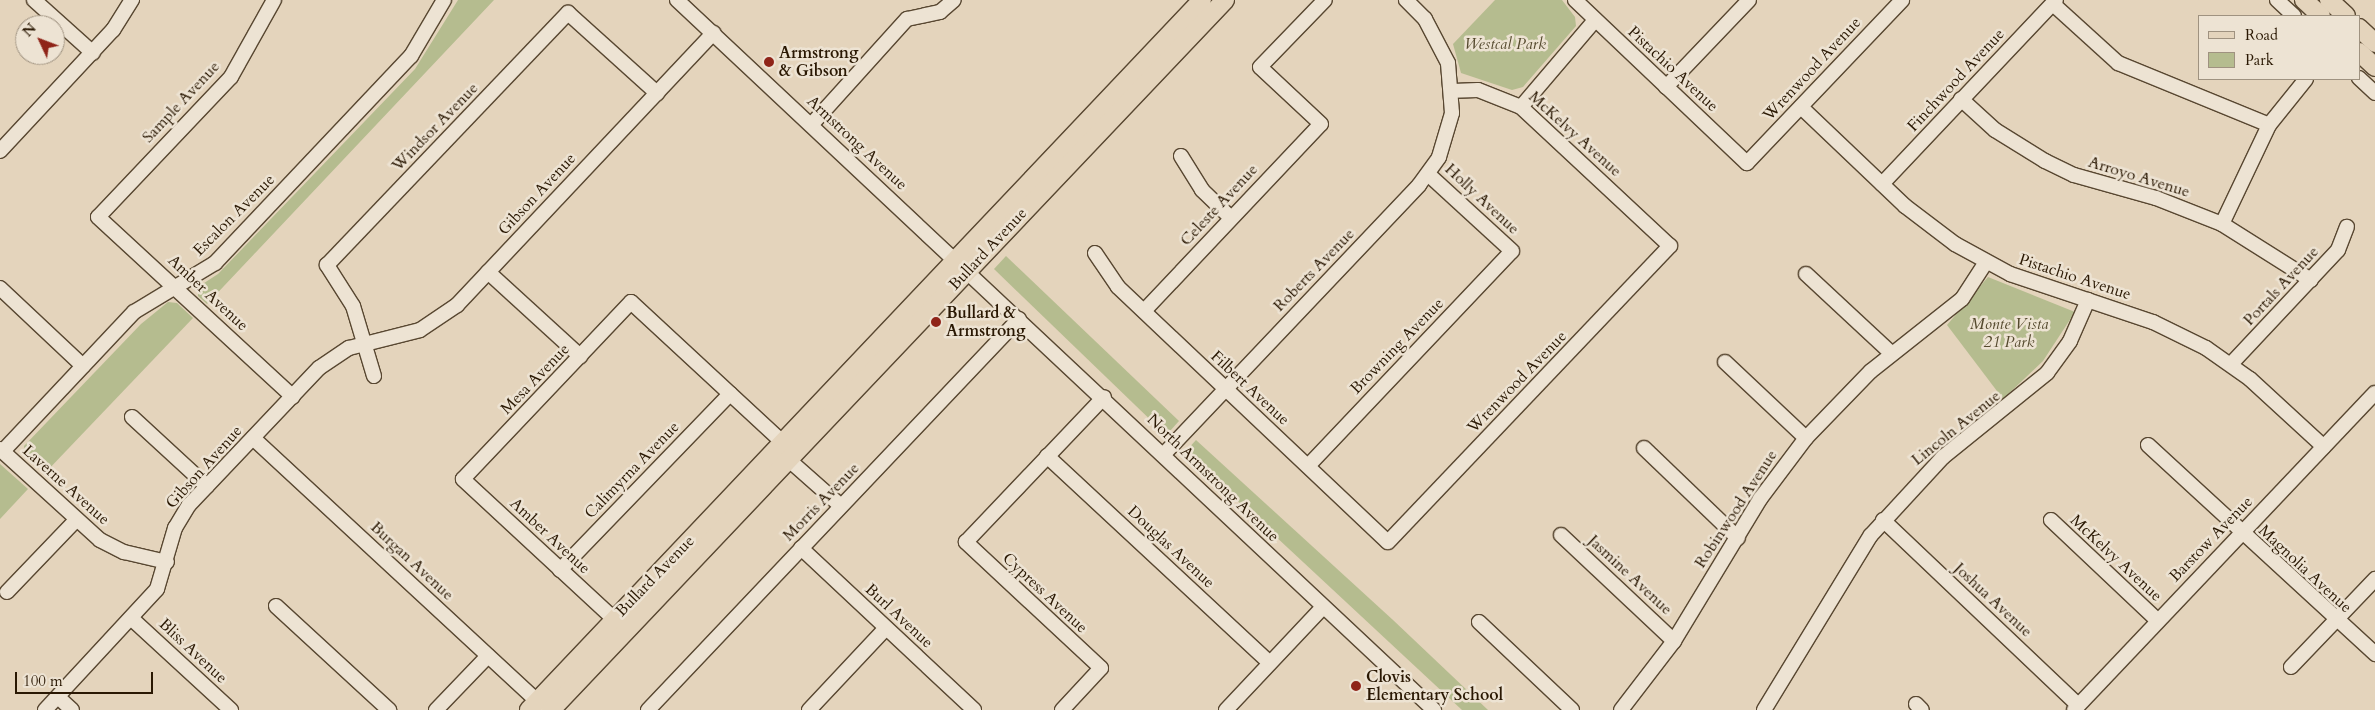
<!DOCTYPE html>
<html>
<head>
<meta charset="utf-8">
<style>
	body { margin:0 }
	#map { position:relative; width:2375px; height:710px; overflow:hidden; background:#e4d4bc; font-family:Cardo,serif }
	div>[style] { position:absolute }
	.green>* { inset:0; background:#b5bc8f }
	.roads { filter:drop-shadow(1px 0 #584731) drop-shadow(-1px 0 #584731) drop-shadow(0 1px #584731) drop-shadow(0 -1px #584731) }
	.minor>* { height:14px; margin:-7px; padding:0 7px; transform-origin:7px; border-radius:7px; background:#ede3d3 }
	.major>* { height:18px; margin:-9px; padding:0 9px; transform-origin:9px; border-radius:9px; background:#e4d4bc }
	.dots>* { width:14px; height:14px; translate:-50% -50%; box-sizing:border-box; border:2px solid #ede3d3; border-radius:50% }
	span { translate:-50% -50%; white-space:nowrap; text-align:center; line-height:1.15; -webkit-text-stroke:5px #ede3d3; paint-order:stroke }
	.park-label { font-size:16px; color:#54492d; font-style:italic }
	.poi-label { font-size:16px; color:#2a1803; font-weight:700 }
	.left { translate:0 -50%; text-align:left }
	.street-label { font-size:16px; color:#2a1803 }
	.legend { position:absolute; left:2198px; top:15px; width:162px; height:65px; box-sizing:border-box; background:#ede3d3; border:1px solid #9f9280; margin:0; padding:6px 9px; list-style:none; font-size:15px; color:#2a1803 }
	.legend li { display:flex; align-items:center; gap:10px; height:25px }
	.legend b { width:25px; border:1px solid #9f9280 }
	.north { position:absolute; left:15px; top:15px; width:50px; height:50px; box-sizing:border-box; background:#ede3d3; border:1px solid #9f9280; border-radius:50%; rotate:313deg; font-size:14px; font-weight:700; line-height:20px; text-align:center; color:#2a1803 }
	.north::after { content:''; display:block; margin:auto; width:18px; height:22px; background:#8f2418; clip-path:polygon(50% 0,100% 100%,50% 72%,0 100%) }
	.scale { position:absolute; left:15px; top:672px; width:138px; height:22px; box-sizing:border-box; border:2px solid #2a1803; border-top:0; padding-left:6px; font-size:15px; line-height:18px; white-space:nowrap; color:#2a1803; -webkit-text-stroke:4px #ede3d3; paint-order:stroke }
</style>
</head>
<body>
<div id="map">
	<div class="green">
		<div style="clip-path:polygon(458px 0,494px 0,207px 304px,198px 296px,198px 287px,218px 274px,415px 69px)"></div>
		<div style="clip-path:polygon(1495px 0,1562px 0,1575px 17px,1576px 26px,1523px 87px,1512px 90px,1461px 73px,1453px 44px)"></div>
		<div style="clip-path:polygon(1006px 256px,1179px 421px,1170px 431px,1162px 431px,994px 269px)"></div>
		<div style="clip-path:polygon(1988px 277px,2075px 312px,2043px 361px,2003px 399px,1947px 325px)"></div>
		<div style="clip-path:polygon(168px 302px,177px 303px,193px 318px,46px 472px,25px 453px,24px 446px,141px 324px)"></div>
		<div style="clip-path:polygon(1196px 440px,1393px 620px,1488px 710px,1462px 710px,1185px 452px)"></div>
		<div style="clip-path:polygon(0 464px,28px 489px,0 519px)"></div>
	</div>
	<div class="roads">
		<div class="minor">
			<div style="left:34px;top:0;width:79px;rotate:41.9deg"></div>
			<div style="left:274px;top:0;width:88px;rotate:119.2deg"></div>
			<div style="left:231px;top:77px;width:193px;rotate:133.5deg"></div>
			<div style="left:98px;top:217px;width:265px;rotate:42.7deg"></div>
			<div style="left:677px;top:0;width:1038px;rotate:43.16deg"></div>
			<div style="left:1575px;top:0;width:237px;rotate:43.5deg"></div>
			<div style="left:1747px;top:163px;width:225px;rotate:-46.4deg"></div>
			<div style="left:2277px;top:0;width:23px;rotate:43deg"></div>
			<div style="left:2053px;top:4px;width:88px;rotate:42.2deg"></div>
			<div style="left:2118px;top:63px;width:163px;rotate:22.3deg"></div>
			<div style="left:2359px;top:78px;width:22px;rotate:43deg"></div>
			<div style="left:1666px;top:87px;width:120px;rotate:-46.3deg"></div>
			<div style="left:1961px;top:99px;width:46px;rotate:42.4deg"></div>
			<div style="left:1995px;top:130px;width:59px;rotate:31.8deg"></div>
			<div style="left:2045px;top:161px;width:32px;rotate:26deg"></div>
			<div style="left:2074px;top:175px;width:85px;rotate:15.7deg"></div>
			<div style="left:2156px;top:198px;width:71px;rotate:21.5deg"></div>
			<div style="left:2222px;top:224px;width:105px;rotate:32.2deg"></div>
			<div style="left:1521px;top:107px;width:114px;rotate:-49.6deg"></div>
			<div style="left:1801px;top:107px;width:144px;rotate:43.6deg"></div>
			<div style="left:1905px;top:206px;width:63px;rotate:37.2deg"></div>
			<div style="left:1955px;top:244px;width:63px;rotate:28.6deg"></div>
			<div style="left:2010px;top:274px;width:151px;rotate:18.6deg"></div>
			<div style="left:2153px;top:322px;width:59px;rotate:26.1deg"></div>
			<div style="left:2206px;top:348px;width:54px;rotate:35.2deg"></div>
			<div style="left:2250px;top:379px;width:100px;rotate:42.6deg"></div>
			<div style="left:812px;top:124px;width:142px;rotate:-47.9deg"></div>
			<div style="left:907px;top:19px;width:34px;rotate:-12deg"></div>
			<div style="left:940px;top:12px;width:18px;rotate:-41deg"></div>
			<div style="left:0;top:151px;width:166px;rotate:-47deg"></div>
			<div style="left:113px;top:30px;width:36px;rotate:-58deg"></div>
			<div style="left:1181px;top:156px;width:40px;rotate:58deg"></div>
			<div style="left:1202px;top:190px;width:40px;rotate:44deg"></div>
			<div style="left:1882px;top:184px;width:253px;rotate:-46.6deg"></div>
			<div style="left:2222px;top:224px;width:110px;rotate:-64.6deg"></div>
			<div style="left:2269px;top:125px;width:59px;rotate:-51.2deg"></div>
			<div style="left:1095px;top:253px;width:41px;rotate:55.9deg"></div>
			<div style="left:1118px;top:287px;width:371px;rotate:43.4deg"></div>
			<div style="left:1388px;top:542px;width:409px;rotate:-46.4deg"></div>
			<div style="left:1670px;top:246px;width:204px;rotate:-137deg"></div>
			<div style="left:1521px;top:107px;width:46px;rotate:-158.4deg"></div>
			<div style="left:1478px;top:90px;width:25px;rotate:178deg"></div>
			<div style="left:488px;top:272px;width:125px;rotate:42.4deg"></div>
			<div style="left:1806px;top:274px;width:117px;rotate:42.9deg"></div>
			<div style="left:0;top:288px;width:114px;rotate:43.2deg"></div>
			<div style="left:1144px;top:311px;width:257px;rotate:-46.6deg"></div>
			<div style="left:1321px;top:124px;width:83px;rotate:-136.9deg"></div>
			<div style="left:1260px;top:67px;width:93px;rotate:-45.9deg"></div>
			<div style="left:1725px;top:362px;width:111px;rotate:43.2deg"></div>
			<div style="left:2231px;top:364px;width:156px;rotate:-46.8deg"></div>
			<div style="left:2338px;top:250px;width:25px;rotate:-69deg"></div>
			<div style="left:374px;top:376px;width:73px;rotate:-106.7deg"></div>
			<div style="left:353px;top:306px;width:49px;rotate:-122.4deg"></div>
			<div style="left:327px;top:265px;width:349px;rotate:-46.3deg"></div>
			<div style="left:568px;top:13px;width:120px;rotate:42deg"></div>
			<div style="left:132px;top:417px;width:102px;rotate:42.6deg"></div>
			<div style="left:253px;top:438px;width:398px;rotate:42.8deg"></div>
			<div style="left:2148px;top:445px;width:309px;rotate:42.6deg"></div>
			<div style="left:1644px;top:448px;width:130px;rotate:43.8deg"></div>
			<div style="left:0;top:449px;width:135px;rotate:42.3deg"></div>
			<div style="left:100px;top:540px;width:27px;rotate:27deg"></div>
			<div style="left:124px;top:552px;width:44px;rotate:13.1deg"></div>
			<div style="left:3px;top:451px;width:191px;rotate:-46.7deg"></div>
			<div style="left:134px;top:312px;width:95px;rotate:-31.2deg"></div>
			<div style="left:215px;top:263px;width:285px;rotate:-46.6deg"></div>
			<div style="left:411px;top:56px;width:65px;rotate:-59.5deg"></div>
			<div style="left:1164px;top:454px;width:371px;rotate:-46.5deg"></div>
			<div style="left:1419px;top:185px;width:34px;rotate:-54deg"></div>
			<div style="left:1439px;top:157px;width:46px;rotate:-73.5deg"></div>
			<div style="left:1452px;top:113px;width:50px;rotate:-94.6deg"></div>
			<div style="left:1448px;top:63px;width:50px;rotate:-117.6deg"></div>
			<div style="left:1425px;top:19px;width:27px;rotate:-135deg"></div>
			<div style="left:1047px;top:456px;width:304px;rotate:42.9deg"></div>
			<div style="left:789px;top:460px;width:69px;rotate:41.5deg"></div>
			<div style="left:1308px;top:466px;width:296px;rotate:-46.5deg"></div>
			<div style="left:1512px;top:251px;width:114px;rotate:-137.5deg"></div>
			<div style="left:1883px;top:520px;width:269px;rotate:43.5deg"></div>
			<div style="left:2051px;top:520px;width:147px;rotate:43.3deg"></div>
			<div style="left:1561px;top:535px;width:155px;rotate:43.2deg"></div>
			<div style="left:801px;top:548px;width:237px;rotate:43.1deg"></div>
			<div style="left:560px;top:570px;width:245px;rotate:-46deg"></div>
			<div style="left:7px;top:592px;width:98px;rotate:-46.2deg"></div>
			<div style="left:276px;top:606px;width:154px;rotate:42.6deg"></div>
			<div style="left:131px;top:618px;width:136px;rotate:42.6deg"></div>
			<div style="left:614px;top:619px;width:206px;rotate:-137.2deg"></div>
			<div style="left:463px;top:479px;width:244px;rotate:-46.5deg"></div>
			<div style="left:631px;top:302px;width:206px;rotate:42.8deg"></div>
			<div style="left:1479px;top:622px;width:128px;rotate:43.4deg"></div>
			<div style="left:2291px;top:667px;width:122px;rotate:-46.3deg"></div>
			<div style="left:58px;top:697px;width:19px;rotate:43deg"></div>
			<div style="left:1916px;top:704px;width:8px;rotate:45deg"></div>
			<div style="left:45px;top:710px;width:165px;rotate:-47.2deg"></div>
			<div style="left:157px;top:589px;width:64px;rotate:-73.6deg"></div>
			<div style="left:175px;top:528px;width:27px;rotate:-59deg"></div>
			<div style="left:189px;top:505px;width:189px;rotate:-46.5deg"></div>
			<div style="left:319px;top:368px;width:36px;rotate:-34deg"></div>
			<div style="left:349px;top:348px;width:73px;rotate:-14.2deg"></div>
			<div style="left:420px;top:330px;width:45px;rotate:-34deg"></div>
			<div style="left:457px;top:305px;width:374px;rotate:-46.7deg"></div>
			<div style="left:436px;top:710px;width:75px;rotate:-46.1deg"></div>
			<div style="left:648px;top:710px;width:539px;rotate:-46.5deg"></div>
			<div style="left:809px;top:710px;width:112px;rotate:-46.8deg"></div>
			<div style="left:1062px;top:710px;width:57px;rotate:-47.1deg"></div>
			<div style="left:1101px;top:668px;width:185px;rotate:-137deg"></div>
			<div style="left:966px;top:542px;width:200px;rotate:-46.4deg"></div>
			<div style="left:1226px;top:710px;width:141px;rotate:-46.7deg"></div>
			<div style="left:1621px;top:710px;width:87px;rotate:-52.5deg"></div>
			<div style="left:1674px;top:641px;width:166px;rotate:-58.8deg"></div>
			<div style="left:1760px;top:499px;width:76px;rotate:-53deg"></div>
			<div style="left:1806px;top:438px;width:93px;rotate:-45.9deg"></div>
			<div style="left:1871px;top:371px;width:116px;rotate:-38.4deg"></div>
			<div style="left:1962px;top:299px;width:44px;rotate:-57deg"></div>
			<div style="left:1764px;top:710px;width:205px;rotate:-58.6deg"></div>
			<div style="left:1871px;top:535px;width:106px;rotate:-47.3deg"></div>
			<div style="left:1943px;top:457px;width:134px;rotate:-38.9deg"></div>
			<div style="left:2047px;top:373px;width:39px;rotate:-54deg"></div>
			<div style="left:2070px;top:341px;width:45px;rotate:-66.3deg"></div>
			<div style="left:2074px;top:710px;width:437px;rotate:-46.5deg"></div>
		</div>
		<div class="major">
			<div style="left:2304px;top:0;width:23px;rotate:43deg"></div>
			<div style="left:2329px;top:0;width:23px;rotate:43deg"></div>
			<div style="left:2359px;top:28px;width:22px;rotate:43deg"></div>
			<div style="left:2359px;top:52px;width:22px;rotate:43deg"></div>
			<div style="left:529px;top:710px;width:978px;rotate:-46.53deg"></div>
			<div style="left:551px;top:710px;width:979px;rotate:-46.49deg"></div>
		</div>
	</div>
	<div class="dots">
		<div style="left:769px;top:62px;background:#8f2418"></div>
		<div style="left:936px;top:322px;background:#8f2418"></div>
		<div style="left:1356px;top:686px;background:#8f2418"></div>
	</div>
	<div class="park-label">
		<span style="left:1505px;top:44px">Westcal Park</span>
		<span style="left:2009px;top:333px">Monte Vista<br>21 Park</span>
	</div>
	<div class="poi-label">
		<span class="left" style="left:779px;top:62px">Armstrong<br>&amp; Gibson</span>
		<span class="left" style="left:946px;top:322px">Bullard &amp;<br>Armstrong</span>
		<span class="left" style="left:1366px;top:686px">Clovis<br>Elementary School</span>
	</div>
	<div class="street-label">
		<span style="left:1673px;top:69px;rotate:43deg">Pistachio Avenue</span>
		<span style="left:1812px;top:69px;rotate:-47deg">Wrenwood Avenue</span>
		<span style="left:1956px;top:80px;rotate:-47deg">Finchwood Avenue</span>
		<span style="left:181px;top:102px;rotate:-47deg">Sample Avenue</span>
		<span style="left:435px;top:127px;rotate:-46deg">Windsor Avenue</span>
		<span style="left:1575px;top:134px;rotate:42deg">McKelvy Avenue</span>
		<span style="left:857px;top:143px;rotate:43deg">Armstrong Avenue</span>
		<span style="left:2139px;top:177px;rotate:17deg">Arroyo Avenue</span>
		<span style="left:537px;top:194px;rotate:-47deg">Gibson Avenue</span>
		<span style="left:1482px;top:199px;rotate:43deg">Holly Avenue</span>
		<span style="left:1219px;top:205px;rotate:-47deg">Celeste Avenue</span>
		<span style="left:234px;top:215px;rotate:-45deg">Escalon Avenue</span>
		<span style="left:988px;top:249px;rotate:-47deg">Bullard Avenue</span>
		<span style="left:1314px;top:270px;rotate:-46deg">Roberts Avenue</span>
		<span style="left:2075px;top:277px;rotate:18deg">Pistachio Avenue</span>
		<span style="left:2281px;top:286px;rotate:-47deg">Portals Avenue</span>
		<span style="left:208px;top:293px;rotate:43deg">Amber Avenue</span>
		<span style="left:1397px;top:346px;rotate:-46deg">Browning Avenue</span>
		<span style="left:535px;top:379px;rotate:-46deg">Mesa Avenue</span>
		<span style="left:1517px;top:382px;rotate:-46deg">Wrenwood Avenue</span>
		<span style="left:1250px;top:388px;rotate:43deg">Filbert Avenue</span>
		<span style="left:1956px;top:428px;rotate:-39deg">Lincoln Avenue</span>
		<span style="left:204px;top:467px;rotate:-48deg">Gibson Avenue</span>
		<span style="left:632px;top:470px;rotate:-46deg">Calimyrna Avenue</span>
		<span style="left:1213px;top:478px;rotate:44deg">North Armstrong Avenue</span>
		<span style="left:66px;top:485px;rotate:42deg">Laverne Avenue</span>
		<span style="left:821px;top:502px;rotate:-46deg">Morris Avenue</span>
		<span style="left:1736px;top:509px;rotate:-57deg">Robinwood Avenue</span>
		<span style="left:550px;top:536px;rotate:43deg">Amber Avenue</span>
		<span style="left:2211px;top:539px;rotate:-46deg">Barstow Avenue</span>
		<span style="left:1171px;top:547px;rotate:43deg">Douglas Avenue</span>
		<span style="left:2116px;top:558px;rotate:43deg">McKelvy Avenue</span>
		<span style="left:412px;top:561px;rotate:43deg">Burgan Avenue</span>
		<span style="left:2305px;top:569px;rotate:43deg">Magnolia Avenue</span>
		<span style="left:1630px;top:575px;rotate:43deg">Jasmine Avenue</span>
		<span style="left:655px;top:576px;rotate:-46deg">Bullard Avenue</span>
		<span style="left:1045px;top:593px;rotate:43deg">Cypress Avenue</span>
		<span style="left:1993px;top:600px;rotate:43deg">Joshua Avenue</span>
		<span style="left:899px;top:616px;rotate:43deg">Burl Avenue</span>
		<span style="left:193px;top:651px;rotate:43deg">Bliss Avenue</span>
	</div>
	<ul class="legend">
	<li><b style="height:6px;background:#e4d4bc"></b>Road</li>
	<li><b style="height:14px;background:#b5bc8f"></b>Park</li>
	</ul>
	<div class="north">N</div>
	<div class="scale">100 m</div>
</div>
</body>
</html>
